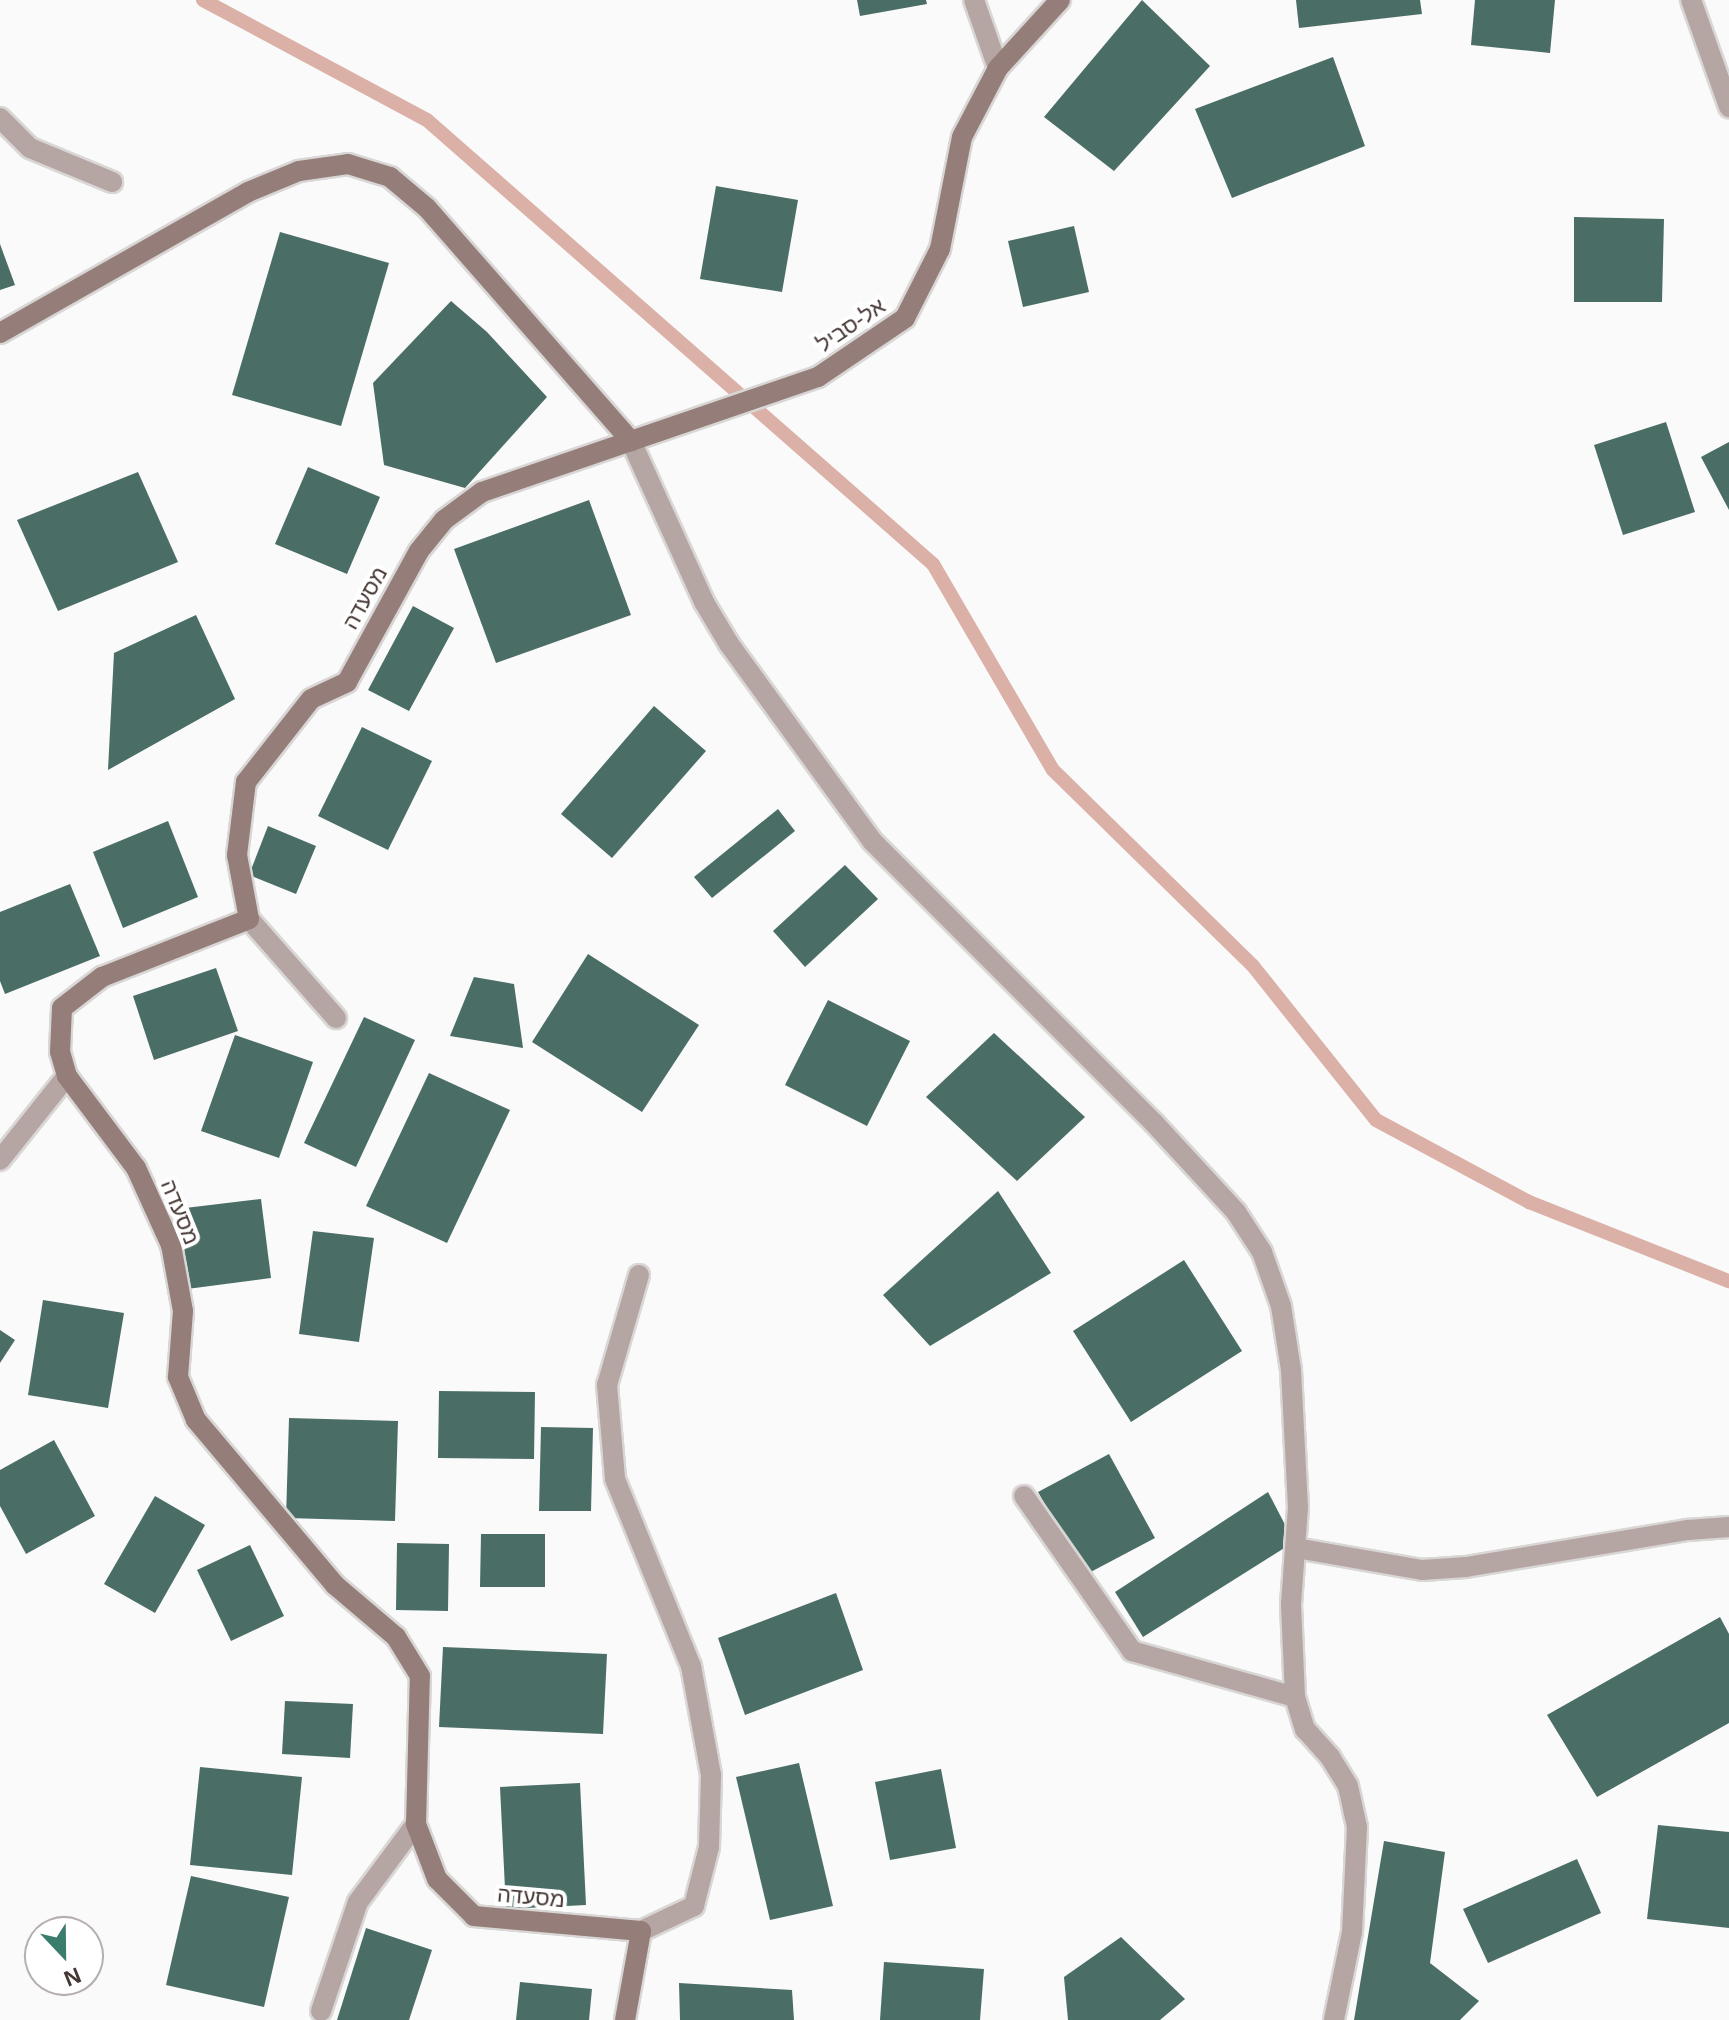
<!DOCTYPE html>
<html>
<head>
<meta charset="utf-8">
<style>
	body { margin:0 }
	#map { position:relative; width:1729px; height:2020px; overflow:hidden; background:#fafafa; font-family:Arial,Heebo,sans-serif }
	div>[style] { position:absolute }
	.stream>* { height:14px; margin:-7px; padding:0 7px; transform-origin:7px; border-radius:7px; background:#dab0a7 }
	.building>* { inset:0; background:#4a6d65 }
	.roads { filter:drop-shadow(2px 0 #d9d7d6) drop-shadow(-2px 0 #d9d7d6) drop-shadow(0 2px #d9d7d6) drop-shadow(0 -2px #d9d7d6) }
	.lane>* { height:20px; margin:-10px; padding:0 10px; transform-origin:10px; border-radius:10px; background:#b6a6a3 }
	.street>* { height:20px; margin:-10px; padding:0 10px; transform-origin:10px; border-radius:10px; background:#b6a6a3 }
	.secondary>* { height:20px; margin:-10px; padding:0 10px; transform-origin:10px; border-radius:10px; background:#957e79 }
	span { translate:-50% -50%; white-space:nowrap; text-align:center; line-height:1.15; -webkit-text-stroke:8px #fff; paint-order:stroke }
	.street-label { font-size:22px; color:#453734 }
	.north { position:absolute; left:24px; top:1916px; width:80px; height:80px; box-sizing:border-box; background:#fff; border:2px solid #b5afae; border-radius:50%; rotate:158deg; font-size:22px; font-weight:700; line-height:32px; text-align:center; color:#453734 }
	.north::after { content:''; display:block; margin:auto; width:28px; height:36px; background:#3a7d6f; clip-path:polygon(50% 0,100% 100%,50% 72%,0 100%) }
</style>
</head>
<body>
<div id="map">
	<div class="stream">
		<div style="left:203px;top:0;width:254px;rotate:28.2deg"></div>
		<div style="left:427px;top:120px;width:673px;rotate:41.27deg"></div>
		<div style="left:933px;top:564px;width:238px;rotate:59.8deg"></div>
		<div style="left:1053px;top:770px;width:280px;rotate:44.4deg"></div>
		<div style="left:1253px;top:966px;width:197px;rotate:51.4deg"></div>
		<div style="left:1376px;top:1120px;width:174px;rotate:28.2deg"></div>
		<div style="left:1529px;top:1202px;width:215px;rotate:21.6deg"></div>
	</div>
	<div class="building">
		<div style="clip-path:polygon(857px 0,926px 0,927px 4px,860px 16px)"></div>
		<div style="clip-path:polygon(1142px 0,1210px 66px,1114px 171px,1044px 117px)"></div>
		<div style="clip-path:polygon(1296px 0,1420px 0,1422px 14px,1299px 28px)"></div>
		<div style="clip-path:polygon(1475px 0,1555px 0,1550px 53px,1471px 45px)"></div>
		<div style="clip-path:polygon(1333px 57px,1365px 146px,1232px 198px,1195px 109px)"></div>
		<div style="clip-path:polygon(716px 186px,798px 200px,782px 292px,700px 279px)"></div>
		<div style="clip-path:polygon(1574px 217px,1664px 219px,1662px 302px,1574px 302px)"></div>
		<div style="clip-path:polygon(1074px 226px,1089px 292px,1023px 307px,1008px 241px)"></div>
		<div style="clip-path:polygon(280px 232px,389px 263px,341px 426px,232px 395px)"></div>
		<div style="clip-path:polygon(0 244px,15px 285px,0 290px)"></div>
		<div style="clip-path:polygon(451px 301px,487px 332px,547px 397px,465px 488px,384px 465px,373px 383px)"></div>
		<div style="clip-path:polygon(1666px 422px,1695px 512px,1623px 535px,1594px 445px)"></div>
		<div style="clip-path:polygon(1729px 442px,1729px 510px,1701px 457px)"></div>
		<div style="clip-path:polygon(308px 467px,380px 497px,347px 574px,275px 544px)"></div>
		<div style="clip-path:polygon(138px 472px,178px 562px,58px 611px,17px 520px)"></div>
		<div style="clip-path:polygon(589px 500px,631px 615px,496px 663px,454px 549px)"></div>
		<div style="clip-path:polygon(413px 606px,454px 628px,409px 711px,368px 690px)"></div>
		<div style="clip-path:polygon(196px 615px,235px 699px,108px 770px,114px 653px)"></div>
		<div style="clip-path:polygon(654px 706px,706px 751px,612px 858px,561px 814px)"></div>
		<div style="clip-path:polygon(362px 727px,432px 761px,388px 850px,318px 816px)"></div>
		<div style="clip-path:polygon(778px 809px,795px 831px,712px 898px,694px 877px)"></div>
		<div style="clip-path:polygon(168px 821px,198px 897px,123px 928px,93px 852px)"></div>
		<div style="clip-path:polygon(268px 826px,316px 846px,296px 894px,249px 875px)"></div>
		<div style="clip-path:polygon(845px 865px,878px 899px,805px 967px,773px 931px)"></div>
		<div style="clip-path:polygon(70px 884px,100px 956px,5px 994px,0 981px,0 912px)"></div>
		<div style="clip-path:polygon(588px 954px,699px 1025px,642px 1112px,532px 1042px)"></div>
		<div style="clip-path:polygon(216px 968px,238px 1031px,154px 1060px,133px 996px)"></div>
		<div style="clip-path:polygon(474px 977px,514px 984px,523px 1048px,450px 1036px)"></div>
		<div style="clip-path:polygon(828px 1000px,910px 1041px,867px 1126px,785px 1085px)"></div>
		<div style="clip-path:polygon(364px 1017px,415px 1040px,356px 1167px,304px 1143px)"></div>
		<div style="clip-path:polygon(994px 1033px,1085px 1117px,1017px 1181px,926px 1097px)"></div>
		<div style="clip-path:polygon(235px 1035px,313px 1062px,279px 1158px,201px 1131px)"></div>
		<div style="clip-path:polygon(429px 1073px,510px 1110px,447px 1243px,366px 1206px)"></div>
		<div style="clip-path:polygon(998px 1191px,1051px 1273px,930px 1346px,883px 1295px)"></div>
		<div style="clip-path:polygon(261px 1199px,271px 1278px,187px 1289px,177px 1209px)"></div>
		<div style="clip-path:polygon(313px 1231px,374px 1238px,359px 1342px,299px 1334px)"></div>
		<div style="clip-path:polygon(1184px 1260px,1242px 1351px,1131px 1422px,1073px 1331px)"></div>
		<div style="clip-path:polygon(43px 1300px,124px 1313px,108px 1408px,28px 1395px)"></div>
		<div style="clip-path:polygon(0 1330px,15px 1340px,0 1363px)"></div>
		<div style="clip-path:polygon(439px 1391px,535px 1392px,534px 1459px,438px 1458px)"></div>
		<div style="clip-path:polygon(289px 1418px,398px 1421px,395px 1521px,286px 1518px)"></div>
		<div style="clip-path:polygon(541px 1427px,593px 1428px,591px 1511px,539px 1511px)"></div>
		<div style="clip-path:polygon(54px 1440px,95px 1516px,26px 1554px,0 1506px,0 1470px)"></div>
		<div style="clip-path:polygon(1109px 1454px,1155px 1538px,1085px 1575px,1038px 1492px)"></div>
		<div style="clip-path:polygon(1268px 1492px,1294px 1542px,1143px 1637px,1115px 1592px)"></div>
		<div style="clip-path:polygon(155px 1496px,205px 1525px,155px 1613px,104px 1584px)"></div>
		<div style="clip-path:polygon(481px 1534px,545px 1534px,545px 1587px,480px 1587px)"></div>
		<div style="clip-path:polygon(397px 1543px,449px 1544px,448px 1611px,396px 1610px)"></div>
		<div style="clip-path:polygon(250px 1545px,284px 1616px,231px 1641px,197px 1570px)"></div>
		<div style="clip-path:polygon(836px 1593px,863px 1670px,745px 1715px,718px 1638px)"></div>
		<div style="clip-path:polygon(1720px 1617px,1729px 1634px,1729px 1723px,1597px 1797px,1547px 1715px)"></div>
		<div style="clip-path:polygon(443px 1647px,607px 1654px,603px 1734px,439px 1727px)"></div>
		<div style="clip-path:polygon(285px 1701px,353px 1704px,350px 1758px,282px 1754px)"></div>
		<div style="clip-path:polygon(799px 1763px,833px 1906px,770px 1920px,736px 1777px)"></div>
		<div style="clip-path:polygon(200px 1767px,302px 1777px,292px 1875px,190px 1865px)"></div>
		<div style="clip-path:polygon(941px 1769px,956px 1848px,890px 1860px,875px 1782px)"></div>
		<div style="clip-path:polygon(580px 1783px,586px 1905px,506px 1909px,500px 1787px)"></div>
		<div style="clip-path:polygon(1658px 1825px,1729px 1832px,1729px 1928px,1647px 1919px)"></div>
		<div style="clip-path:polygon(1384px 1841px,1445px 1852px,1430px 1963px,1479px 2001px,1460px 2020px,1354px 2020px)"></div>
		<div style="clip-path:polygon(1577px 1859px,1601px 1913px,1488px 1963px,1463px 1909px)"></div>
		<div style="clip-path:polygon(191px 1876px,289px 1897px,264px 2007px,166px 1985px)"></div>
		<div style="clip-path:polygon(366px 1928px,432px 1950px,409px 2020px,337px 2020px)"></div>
		<div style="clip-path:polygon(1121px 1937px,1185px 1999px,1160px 2020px,1068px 2020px,1064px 1977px)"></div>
		<div style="clip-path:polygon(884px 1962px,984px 1969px,980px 2020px,880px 2020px)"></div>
		<div style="clip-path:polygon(520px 1982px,592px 1989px,589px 2020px,516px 2020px)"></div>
		<div style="clip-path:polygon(679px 1983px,792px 1990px,794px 2020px,680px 2020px)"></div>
	</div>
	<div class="roads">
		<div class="lane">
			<div style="left:249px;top:919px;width:132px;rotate:48.7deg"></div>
			<div style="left:1024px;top:1496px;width:189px;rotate:55.1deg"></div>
			<div style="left:1132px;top:1651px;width:169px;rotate:15.8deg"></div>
		</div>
		<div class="street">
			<div style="left:974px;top:0;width:72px;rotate:70.6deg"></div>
			<div style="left:1691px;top:0;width:114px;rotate:70.4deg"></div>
			<div style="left:0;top:118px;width:42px;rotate:45deg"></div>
			<div style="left:30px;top:148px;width:89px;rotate:22.5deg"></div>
			<div style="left:631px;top:441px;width:177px;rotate:65.6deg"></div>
			<div style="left:704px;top:602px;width:49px;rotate:59.2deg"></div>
			<div style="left:729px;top:644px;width:243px;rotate:54deg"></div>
			<div style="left:872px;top:841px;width:399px;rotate:45deg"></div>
			<div style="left:1154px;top:1123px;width:121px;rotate:47.3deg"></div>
			<div style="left:1236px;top:1212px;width:48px;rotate:57deg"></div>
			<div style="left:1262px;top:1252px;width:57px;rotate:70.6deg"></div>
			<div style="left:1281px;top:1306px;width:65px;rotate:81.1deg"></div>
			<div style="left:1291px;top:1370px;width:137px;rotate:87.1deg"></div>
			<div style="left:1298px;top:1507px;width:98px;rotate:94.1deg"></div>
			<div style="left:1291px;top:1605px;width:92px;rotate:87.5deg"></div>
			<div style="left:1295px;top:1697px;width:34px;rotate:73deg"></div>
			<div style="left:1305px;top:1729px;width:38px;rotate:48deg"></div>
			<div style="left:1330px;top:1757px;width:34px;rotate:58deg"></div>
			<div style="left:1348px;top:1786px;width:42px;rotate:77.6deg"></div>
			<div style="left:1357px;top:1827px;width:105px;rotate:92.7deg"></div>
			<div style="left:1352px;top:1932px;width:90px;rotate:101.6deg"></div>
			<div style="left:0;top:1160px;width:107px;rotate:-51.4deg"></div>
			<div style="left:639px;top:1275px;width:115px;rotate:106.2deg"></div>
			<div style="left:607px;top:1385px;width:94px;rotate:85.1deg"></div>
			<div style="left:615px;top:1479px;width:202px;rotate:67.9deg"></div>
			<div style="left:691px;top:1666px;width:111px;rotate:79.6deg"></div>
			<div style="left:711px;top:1775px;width:72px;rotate:91.6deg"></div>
			<div style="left:709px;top:1847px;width:61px;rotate:104.3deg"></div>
			<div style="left:694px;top:1906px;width:59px;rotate:154.7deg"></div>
			<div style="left:1296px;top:1548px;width:128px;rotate:9.9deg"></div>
			<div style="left:1422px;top:1570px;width:44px;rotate:-3.9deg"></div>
			<div style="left:1466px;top:1567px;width:225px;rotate:-9.5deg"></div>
			<div style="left:1688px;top:1530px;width:41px;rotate:-4.2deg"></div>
			<div style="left:321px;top:2011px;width:115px;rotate:-71.3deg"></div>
			<div style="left:358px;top:1902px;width:97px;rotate:-53.4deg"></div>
		</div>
		<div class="secondary">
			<div style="left:0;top:333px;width:285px;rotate:-29.6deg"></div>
			<div style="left:248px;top:192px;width:55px;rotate:-22.4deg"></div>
			<div style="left:299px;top:171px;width:49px;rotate:-8.1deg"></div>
			<div style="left:348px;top:164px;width:44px;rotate:17.2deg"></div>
			<div style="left:390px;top:177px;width:48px;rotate:40deg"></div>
			<div style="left:427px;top:208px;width:310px;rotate:48.8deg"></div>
			<div style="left:625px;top:2020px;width:90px;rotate:-79.8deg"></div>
			<div style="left:641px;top:1931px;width:168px;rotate:-174.9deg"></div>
			<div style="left:474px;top:1916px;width:52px;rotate:-135deg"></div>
			<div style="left:437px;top:1879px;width:59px;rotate:-110.9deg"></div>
			<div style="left:416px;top:1824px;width:148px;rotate:-88.5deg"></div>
			<div style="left:420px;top:1676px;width:46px;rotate:-121.6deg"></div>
			<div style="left:396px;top:1637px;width:80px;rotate:-139.6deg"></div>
			<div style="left:335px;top:1585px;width:216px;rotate:-130.1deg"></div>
			<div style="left:196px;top:1420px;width:47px;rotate:-112.7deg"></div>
			<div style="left:178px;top:1377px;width:66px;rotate:-85.7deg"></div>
			<div style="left:183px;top:1311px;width:67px;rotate:-100.3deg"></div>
			<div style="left:171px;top:1245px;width:85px;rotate:-114.4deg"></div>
			<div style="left:136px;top:1168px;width:115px;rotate:-126.9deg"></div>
			<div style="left:67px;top:1076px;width:25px;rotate:-106deg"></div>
			<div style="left:60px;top:1052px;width:44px;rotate:-87.4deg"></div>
			<div style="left:62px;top:1008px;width:51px;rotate:-37.8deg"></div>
			<div style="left:102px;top:977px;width:158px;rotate:-21.5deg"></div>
			<div style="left:249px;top:919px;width:65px;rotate:-100.6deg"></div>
			<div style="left:237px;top:855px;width:74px;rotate:-83deg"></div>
			<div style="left:246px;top:782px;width:105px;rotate:-51.9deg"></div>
			<div style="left:311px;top:699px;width:40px;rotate:-25deg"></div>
			<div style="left:347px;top:682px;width:149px;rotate:-61.2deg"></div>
			<div style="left:419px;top:551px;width:40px;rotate:-51deg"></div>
			<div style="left:444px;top:520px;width:47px;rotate:-36.4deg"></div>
			<div style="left:482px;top:492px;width:355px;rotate:-18.9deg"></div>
			<div style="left:818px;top:377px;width:105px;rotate:-34.1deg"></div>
			<div style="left:905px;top:318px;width:77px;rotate:-63.1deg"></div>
			<div style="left:940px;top:249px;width:114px;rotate:-78.9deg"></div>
			<div style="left:962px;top:137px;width:78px;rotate:-62.4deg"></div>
			<div style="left:998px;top:68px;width:92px;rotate:-47.6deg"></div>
		</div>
	</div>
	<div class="street-label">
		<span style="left:851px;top:325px;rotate:-34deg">אל-סביל</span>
		<span style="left:365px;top:598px;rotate:-61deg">מסעדה</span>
		<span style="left:180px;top:1212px;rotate:68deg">מסעדה</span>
		<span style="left:531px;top:1897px;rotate:5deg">מסעדה</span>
	</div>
	<div class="north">N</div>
</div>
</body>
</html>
